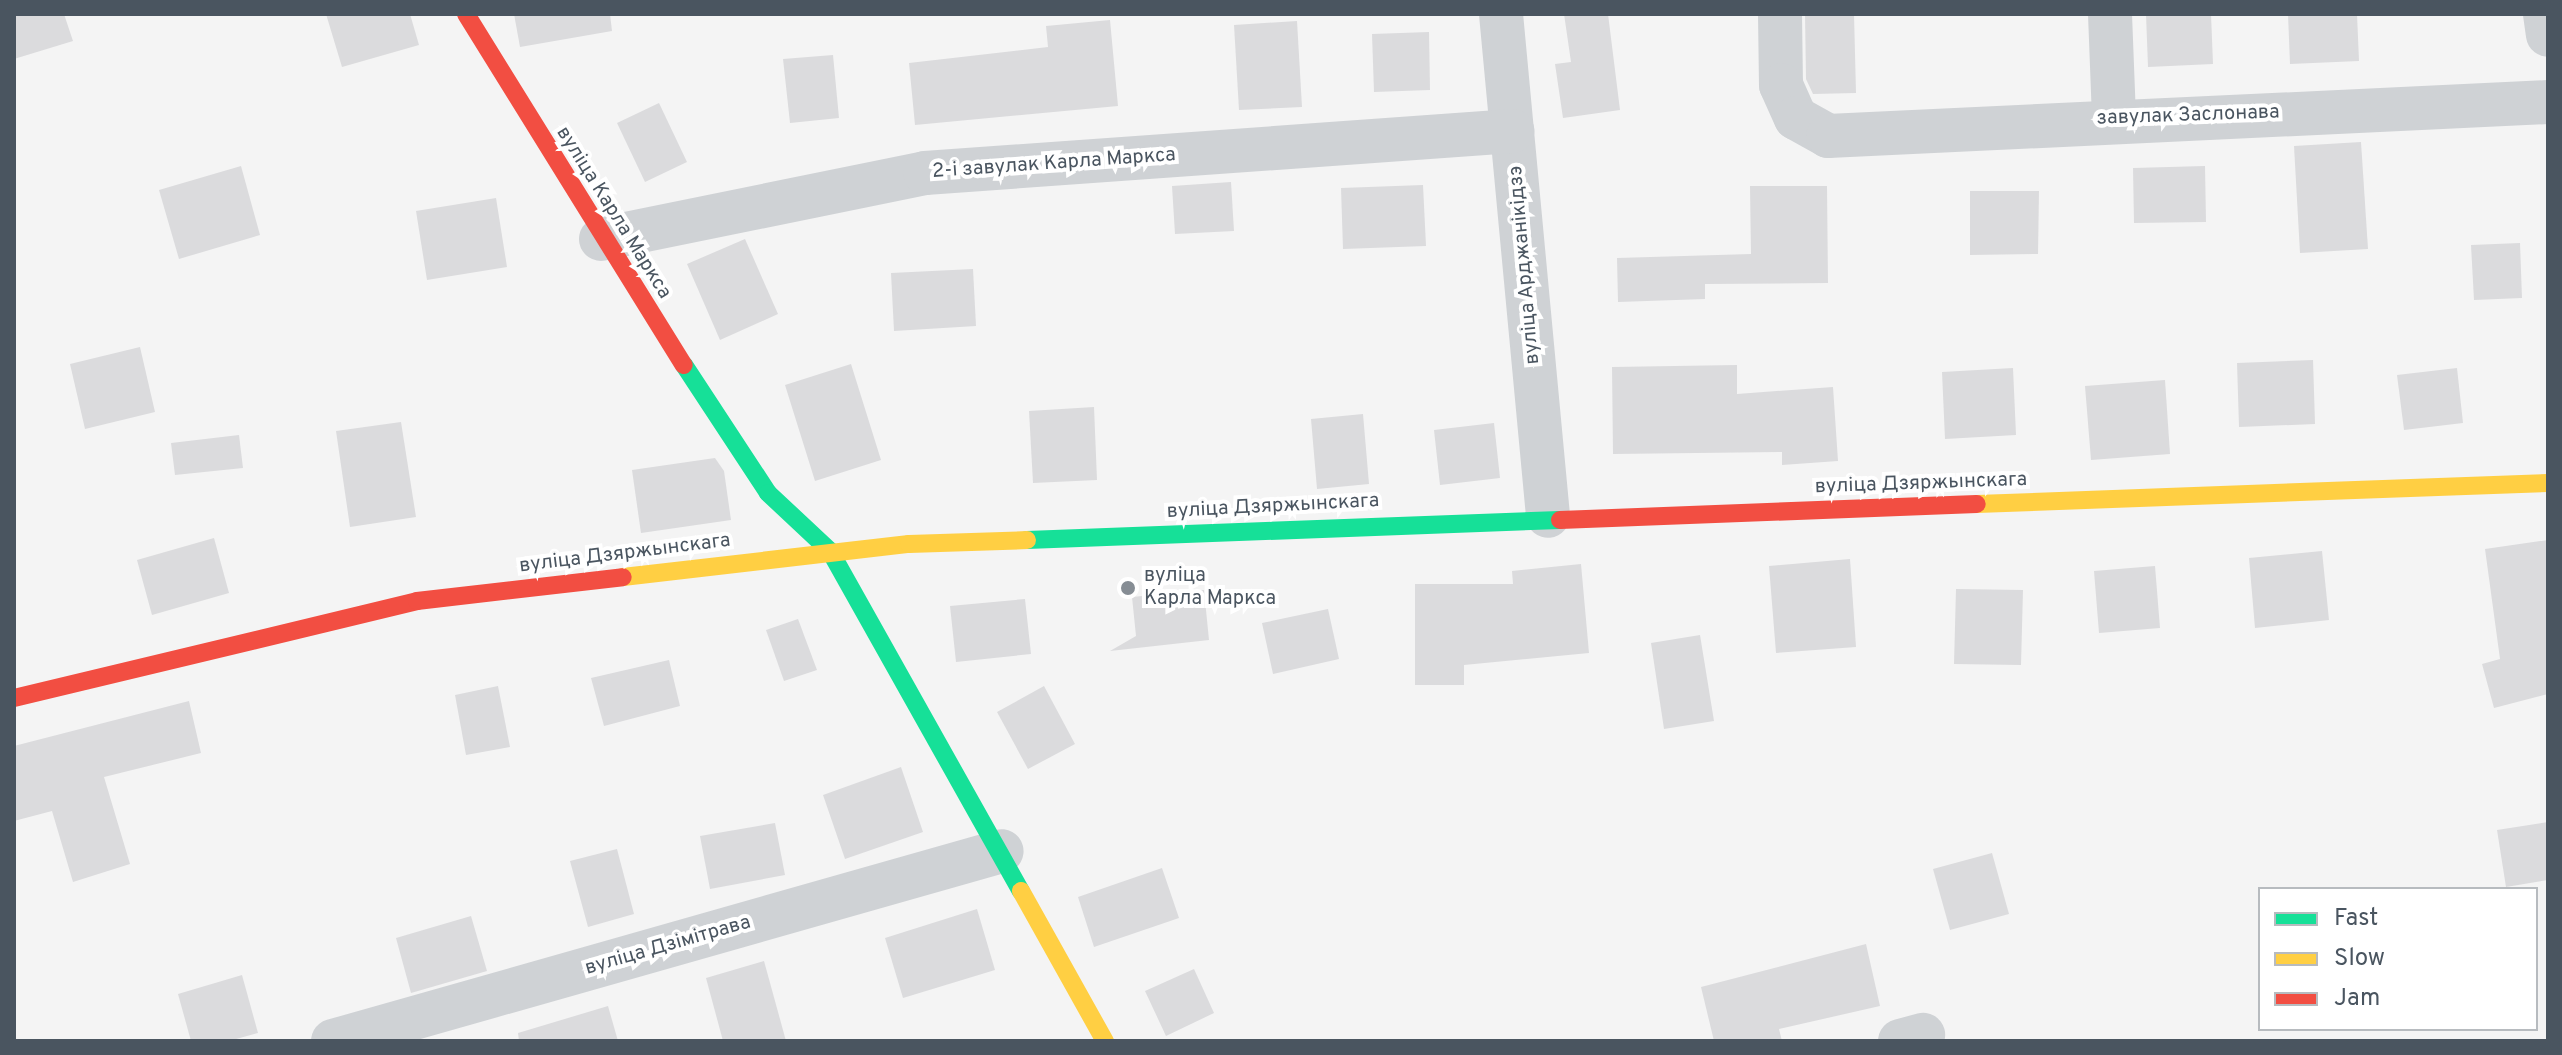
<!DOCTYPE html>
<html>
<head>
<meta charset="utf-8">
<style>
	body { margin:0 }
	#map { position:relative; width:2562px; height:1055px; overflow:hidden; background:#f4f4f4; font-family:Overpass,sans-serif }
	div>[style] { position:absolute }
	.building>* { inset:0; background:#dbdbdd }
	.street>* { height:44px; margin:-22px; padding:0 22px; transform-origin:22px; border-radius:22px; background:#cfd2d5 }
	.fast>* { height:18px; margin:-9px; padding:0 9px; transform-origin:9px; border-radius:9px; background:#16e098 }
	.slow>* { height:18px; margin:-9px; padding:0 9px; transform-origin:9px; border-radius:9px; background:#ffcf43 }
	.jam>* { height:18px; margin:-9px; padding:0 9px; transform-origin:9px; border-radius:9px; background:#f24e42 }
	.dots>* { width:22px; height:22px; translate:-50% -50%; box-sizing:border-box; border:4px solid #fff; border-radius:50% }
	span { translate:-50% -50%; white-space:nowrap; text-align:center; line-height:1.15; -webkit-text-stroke:8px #fff; paint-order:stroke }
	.street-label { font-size:20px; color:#4a5560 }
	.poi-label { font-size:20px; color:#4a5560 }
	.left { translate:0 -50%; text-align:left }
	.frame { position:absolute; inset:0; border:16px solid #4a5560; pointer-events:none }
	.legend { position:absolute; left:2258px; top:887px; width:280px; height:144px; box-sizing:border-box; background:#fff; border:2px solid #b7bbbf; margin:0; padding:10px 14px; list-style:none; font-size:24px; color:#4a5560 }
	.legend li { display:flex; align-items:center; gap:16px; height:40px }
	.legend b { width:40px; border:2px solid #b7bbbf }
</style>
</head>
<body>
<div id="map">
	<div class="building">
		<div style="clip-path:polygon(14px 14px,64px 14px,73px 41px,14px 59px)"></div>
		<div style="clip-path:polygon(326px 14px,410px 14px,419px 45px,342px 67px)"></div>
		<div style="clip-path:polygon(514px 14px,610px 14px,612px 31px,520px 47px)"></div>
		<div style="clip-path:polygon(1564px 14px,1608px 14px,1620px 110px,1563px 118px,1555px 64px,1571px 62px)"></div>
		<div style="clip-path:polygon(1805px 14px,1854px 14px,1856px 93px,1813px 94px,1806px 79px)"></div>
		<div style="clip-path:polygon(2146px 14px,2211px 14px,2213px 64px,2148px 67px)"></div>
		<div style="clip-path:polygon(2288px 14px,2357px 14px,2359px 61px,2290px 64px)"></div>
		<div style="clip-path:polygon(1110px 20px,1118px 106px,915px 125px,909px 63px,1048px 47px,1046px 26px)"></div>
		<div style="clip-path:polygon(1297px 21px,1302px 107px,1239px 110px,1234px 25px)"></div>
		<div style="clip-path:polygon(1429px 32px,1430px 90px,1374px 92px,1372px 34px)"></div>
		<div style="clip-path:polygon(833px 55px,839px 118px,790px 123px,783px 59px)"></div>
		<div style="clip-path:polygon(659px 103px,687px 162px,645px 182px,617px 123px)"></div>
		<div style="clip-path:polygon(2361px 142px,2368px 249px,2300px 253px,2294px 146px)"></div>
		<div style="clip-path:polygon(241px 166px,260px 235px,179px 259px,159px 190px)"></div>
		<div style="clip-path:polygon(2205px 166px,2206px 222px,2134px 223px,2133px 168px)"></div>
		<div style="clip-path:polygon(1231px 182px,1234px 231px,1175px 234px,1172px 186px)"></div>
		<div style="clip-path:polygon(1423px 185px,1426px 246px,1343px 249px,1341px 188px)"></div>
		<div style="clip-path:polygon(1750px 186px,1827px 186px,1828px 283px,1705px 284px,1705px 299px,1618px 302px,1617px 258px,1751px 254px)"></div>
		<div style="clip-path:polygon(1970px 191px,2039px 191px,2038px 254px,1970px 255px)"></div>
		<div style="clip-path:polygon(496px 198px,507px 267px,427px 280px,416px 211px)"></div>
		<div style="clip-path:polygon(745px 239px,778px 314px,720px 340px,687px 264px)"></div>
		<div style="clip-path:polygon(2520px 243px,2522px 298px,2474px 300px,2471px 245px)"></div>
		<div style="clip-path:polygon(973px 269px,976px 326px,894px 331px,891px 273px)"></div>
		<div style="clip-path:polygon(140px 347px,155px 412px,85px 429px,70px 364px)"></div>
		<div style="clip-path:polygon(2313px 360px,2315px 424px,2239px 427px,2237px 363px)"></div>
		<div style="clip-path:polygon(851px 364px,881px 460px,815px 481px,785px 385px)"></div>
		<div style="clip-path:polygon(1737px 365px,1737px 394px,1833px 387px,1838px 461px,1782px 465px,1782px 452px,1613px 454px,1612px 367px)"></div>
		<div style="clip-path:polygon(2013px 368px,2016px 435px,1945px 439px,1942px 372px)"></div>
		<div style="clip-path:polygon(2457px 368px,2463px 423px,2404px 430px,2397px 375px)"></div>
		<div style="clip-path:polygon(2165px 380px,2170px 454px,2091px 460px,2085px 386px)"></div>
		<div style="clip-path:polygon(1094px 407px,1097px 480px,1033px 483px,1029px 411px)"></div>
		<div style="clip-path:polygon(1363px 414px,1369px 484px,1317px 489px,1311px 419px)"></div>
		<div style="clip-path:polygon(401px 422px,416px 517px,350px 527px,336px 431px)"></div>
		<div style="clip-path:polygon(1494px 423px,1500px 478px,1440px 485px,1434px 430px)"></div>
		<div style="clip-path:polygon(239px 435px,243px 468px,175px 475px,171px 443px)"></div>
		<div style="clip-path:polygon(715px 458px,724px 471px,731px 520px,641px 533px,632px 470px)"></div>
		<div style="clip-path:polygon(214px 538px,229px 593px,152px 615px,137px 560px)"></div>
		<div style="clip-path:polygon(2548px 540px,2548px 694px,2494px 708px,2482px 664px,2500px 659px,2485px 549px)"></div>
		<div style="clip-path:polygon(2322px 551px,2329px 620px,2255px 628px,2249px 558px)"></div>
		<div style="clip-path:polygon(1850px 559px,1856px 647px,1776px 653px,1769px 566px)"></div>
		<div style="clip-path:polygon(1581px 564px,1589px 653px,1464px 665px,1464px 685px,1415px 685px,1415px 584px,1513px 584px,1512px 571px)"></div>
		<div style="clip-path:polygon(2155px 566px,2160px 628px,2099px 633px,2094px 571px)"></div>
		<div style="clip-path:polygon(1956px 589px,2023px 590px,2021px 665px,1954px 664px)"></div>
		<div style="clip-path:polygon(1204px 590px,1209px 640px,1110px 651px,1136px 636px,1132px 597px)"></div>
		<div style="clip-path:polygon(1025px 599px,1031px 654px,956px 662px,950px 606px)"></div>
		<div style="clip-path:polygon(1328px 609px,1339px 659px,1273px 674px,1262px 623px)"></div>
		<div style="clip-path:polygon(798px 619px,817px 670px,784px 681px,766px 630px)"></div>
		<div style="clip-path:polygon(1700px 635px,1714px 721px,1664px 729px,1651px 643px)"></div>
		<div style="clip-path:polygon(669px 660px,680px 706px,604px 726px,591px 678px)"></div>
		<div style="clip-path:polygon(498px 686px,510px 747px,466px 755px,455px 695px)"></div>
		<div style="clip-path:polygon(1044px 686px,1075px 744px,1028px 769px,997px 712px)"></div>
		<div style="clip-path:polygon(189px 701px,201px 753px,104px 777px,130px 864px,73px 882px,52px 811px,14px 821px,14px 746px)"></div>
		<div style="clip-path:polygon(901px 767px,923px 832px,845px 859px,823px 795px)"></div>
		<div style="clip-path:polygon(2548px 822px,2548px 880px,2506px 887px,2497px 830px)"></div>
		<div style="clip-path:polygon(775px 823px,785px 875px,710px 889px,700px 836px)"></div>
		<div style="clip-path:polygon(617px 849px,634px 914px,588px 927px,570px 861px)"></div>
		<div style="clip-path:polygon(1992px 853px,2009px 914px,1950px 930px,1933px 869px)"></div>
		<div style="clip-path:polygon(1162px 868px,1179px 918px,1094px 947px,1078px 897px)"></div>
		<div style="clip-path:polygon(977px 909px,995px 970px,903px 998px,885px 938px)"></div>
		<div style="clip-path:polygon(471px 916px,487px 971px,411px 993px,396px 938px)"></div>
		<div style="clip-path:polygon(1866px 944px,1880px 1006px,1779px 1029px,1782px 1041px,1714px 1041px,1701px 987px)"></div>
		<div style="clip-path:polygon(764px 961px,786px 1041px,723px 1041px,706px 978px)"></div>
		<div style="clip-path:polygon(1194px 969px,1214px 1013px,1166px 1036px,1145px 991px)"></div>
		<div style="clip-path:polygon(242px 975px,258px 1033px,229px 1041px,191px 1041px,178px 994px)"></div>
		<div style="clip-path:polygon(608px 1006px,618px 1041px,519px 1041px,518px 1033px)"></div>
	</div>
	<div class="street">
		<div style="left:1501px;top:14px;width:504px;rotate:84.65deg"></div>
		<div style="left:1780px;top:14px;width:71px;rotate:89.2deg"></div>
		<div style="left:1781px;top:85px;width:36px;rotate:66deg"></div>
		<div style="left:1796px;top:118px;width:37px;rotate:29deg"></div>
		<div style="left:1828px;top:136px;width:721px;rotate:-2.7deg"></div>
		<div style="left:2110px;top:14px;width:105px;rotate:87.8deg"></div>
		<div style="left:2545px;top:14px;width:21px;rotate:82deg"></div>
		<div style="left:601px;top:239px;width:331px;rotate:-11.5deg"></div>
		<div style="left:925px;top:173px;width:589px;rotate:-4.09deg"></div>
		<div style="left:333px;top:1041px;width:695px;rotate:-15.85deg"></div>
		<div style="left:1900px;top:1041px;width:24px;rotate:-15deg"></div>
	</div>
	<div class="fast">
		<div style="left:684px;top:365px;width:153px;rotate:56.7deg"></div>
		<div style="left:768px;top:493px;width:85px;rotate:43.1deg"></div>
		<div style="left:830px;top:551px;width:390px;rotate:60.7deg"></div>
		<div style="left:1027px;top:540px;width:533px;rotate:-2.15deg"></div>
	</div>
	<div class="slow">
		<div style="left:1977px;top:504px;width:571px;rotate:-2.11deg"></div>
		<div style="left:623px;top:577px;width:288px;rotate:-6.6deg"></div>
		<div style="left:909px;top:544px;width:118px;rotate:-1.9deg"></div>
		<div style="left:1021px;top:891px;width:172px;rotate:60.8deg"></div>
	</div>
	<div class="jam">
		<div style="left:466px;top:14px;width:413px;rotate:58.2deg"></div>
		<div style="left:1560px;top:520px;width:417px;rotate:-2.2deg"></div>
		<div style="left:14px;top:698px;width:415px;rotate:-13.5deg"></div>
		<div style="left:417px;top:601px;width:207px;rotate:-6.6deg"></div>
	</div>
	<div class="dots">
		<div style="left:1128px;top:588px;background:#868d94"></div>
	</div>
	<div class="street-label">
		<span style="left:2188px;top:116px;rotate:-2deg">завулак Заслонава</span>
		<span style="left:1054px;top:164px;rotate:-4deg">2-і завулак Карла Маркса</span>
		<span style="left:613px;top:213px;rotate:58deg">вуліца Карла Маркса</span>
		<span style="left:1525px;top:265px;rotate:-95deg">вуліца Арджанікідзэ</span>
		<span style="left:1921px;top:484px;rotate:-2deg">вуліца Дзяржынскага</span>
		<span style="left:1273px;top:507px;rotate:-3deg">вуліца Дзяржынскага</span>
		<span style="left:625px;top:554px;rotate:-7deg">вуліца Дзяржынскага</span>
		<span style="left:668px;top:946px;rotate:-16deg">вуліца Дзімітрава</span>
	</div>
	<div class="poi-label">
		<span class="left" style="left:1144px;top:588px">вуліца<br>Карла Маркса</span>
	</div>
	<div class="frame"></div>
	<ul class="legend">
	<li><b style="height:10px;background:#16e098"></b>Fast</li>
	<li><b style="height:10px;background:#ffcf43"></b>Slow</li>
	<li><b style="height:10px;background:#f24e42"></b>Jam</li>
	</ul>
</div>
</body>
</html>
